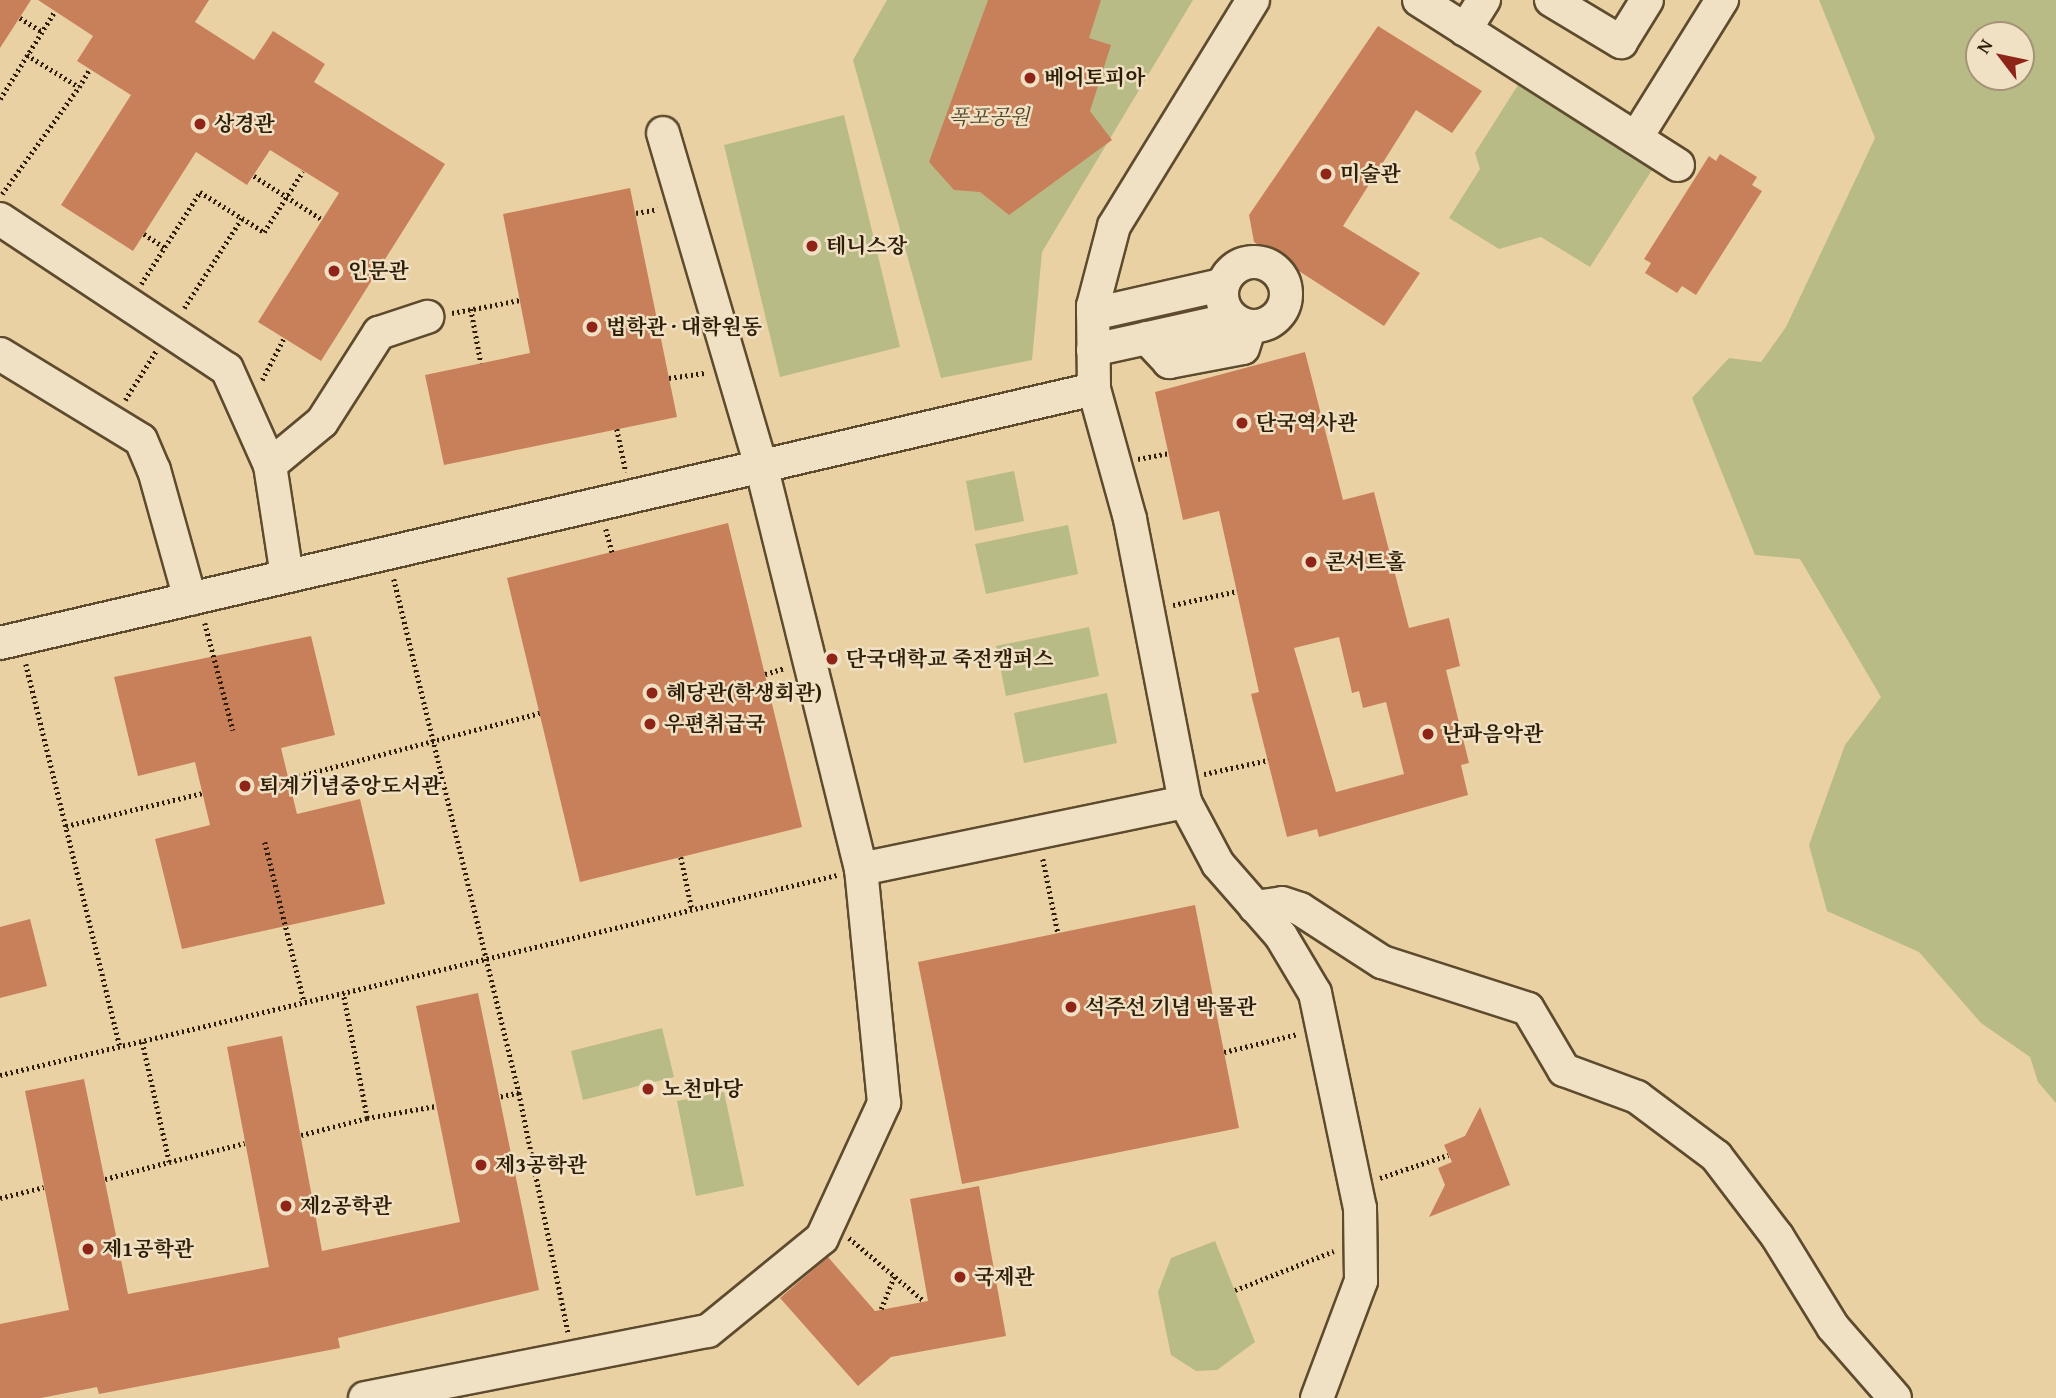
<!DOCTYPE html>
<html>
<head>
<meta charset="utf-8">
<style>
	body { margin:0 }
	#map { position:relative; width:2056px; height:1398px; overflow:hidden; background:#ead1a4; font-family:"Gentium Book Plus","Noto Serif KR",serif }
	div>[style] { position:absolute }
	.green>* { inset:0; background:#b8bb85 }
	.building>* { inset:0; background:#c8805b }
	.path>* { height:4.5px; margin-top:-2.25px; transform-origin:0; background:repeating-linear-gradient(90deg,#2f1e07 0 2px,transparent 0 5.5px) }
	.roads { filter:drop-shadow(2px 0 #5e4b2e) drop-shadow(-2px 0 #5e4b2e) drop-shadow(0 2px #5e4b2e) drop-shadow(0 -2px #5e4b2e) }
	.minor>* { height:32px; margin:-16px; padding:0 16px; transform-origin:16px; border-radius:16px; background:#f1e1c4 }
	.minor>.ring { margin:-16px; padding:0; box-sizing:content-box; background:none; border:32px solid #f1e1c4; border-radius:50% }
	.dots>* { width:19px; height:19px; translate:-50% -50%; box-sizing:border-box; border:4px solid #f1e1c4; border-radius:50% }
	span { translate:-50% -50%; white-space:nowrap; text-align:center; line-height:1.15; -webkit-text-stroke:5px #f1e1c4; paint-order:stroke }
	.poi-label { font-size:21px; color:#2f1e07; font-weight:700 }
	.left { translate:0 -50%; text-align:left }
	.park-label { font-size:21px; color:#514526; font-style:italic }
	.north { position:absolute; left:1965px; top:21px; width:70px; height:70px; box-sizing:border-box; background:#f1e1c4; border:2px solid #a39378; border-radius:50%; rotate:302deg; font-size:19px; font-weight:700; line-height:28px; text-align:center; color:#2f1e07 }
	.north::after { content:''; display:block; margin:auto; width:24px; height:32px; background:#8f2418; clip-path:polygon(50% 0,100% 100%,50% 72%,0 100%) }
</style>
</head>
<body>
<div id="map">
	<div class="green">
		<div style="clip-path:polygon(887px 0,1193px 0,1042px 252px,1032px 360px,941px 378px,853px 60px)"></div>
		<div style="clip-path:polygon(evenodd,1819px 0,2056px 0,2056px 1103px,2038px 1082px,2030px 1057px,1981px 1023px,1919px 952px,1827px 911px,1809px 845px,1845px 745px,1881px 697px,1800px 559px,1755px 555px,1692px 398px,1729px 358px,1761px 362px,1786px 327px,1875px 138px,1819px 0,1979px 35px,2021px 35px,2021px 77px,1979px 77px,1979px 35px)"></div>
		<div style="clip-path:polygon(1518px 85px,1652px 170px,1590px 267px,1541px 237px,1499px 249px,1449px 218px,1480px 169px,1475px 153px)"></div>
		<div style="clip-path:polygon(844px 115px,900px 347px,780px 377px,724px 145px)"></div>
		<div style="clip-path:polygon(1014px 471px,1024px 521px,975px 531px,966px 481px)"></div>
		<div style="clip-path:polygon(1068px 525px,1078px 574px,986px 594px,975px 544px)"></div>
		<div style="clip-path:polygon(1089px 627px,1099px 676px,1006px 696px,996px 646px)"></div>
		<div style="clip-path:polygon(1107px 693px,1117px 743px,1024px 763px,1014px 713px)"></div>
		<div style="clip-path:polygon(662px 1028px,674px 1077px,583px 1100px,571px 1051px)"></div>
		<div style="clip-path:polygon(724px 1092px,744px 1186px,696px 1196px,677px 1101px)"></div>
		<div style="clip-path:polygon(1215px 1241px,1255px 1342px,1217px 1370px,1196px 1371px,1171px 1355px,1158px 1292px,1171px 1258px)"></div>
	</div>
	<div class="building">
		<div style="clip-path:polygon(0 0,31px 0,0 48px)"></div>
		<div style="clip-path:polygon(38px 0,209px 0,195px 22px,254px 60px,273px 31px,325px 64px,314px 82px,445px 164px,321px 361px,258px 322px,339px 193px,270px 150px,247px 185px,196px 152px,133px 251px,61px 205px,131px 95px,77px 61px,93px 36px)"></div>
		<div style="clip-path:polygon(988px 0,1101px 0,1089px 38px,1111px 45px,1090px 111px,1112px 140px,1009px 215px,980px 192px,954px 190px,929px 162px)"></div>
		<div style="clip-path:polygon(1378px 26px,1482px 91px,1452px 133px,1416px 110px,1343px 226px,1420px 273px,1384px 326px,1254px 242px,1249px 215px)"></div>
		<div style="clip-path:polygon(1720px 154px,1757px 177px,1752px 185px,1762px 191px,1696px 295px,1682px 286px,1677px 293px,1645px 273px,1651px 263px,1644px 259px,1709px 156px,1716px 161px)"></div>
		<div style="clip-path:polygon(630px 188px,677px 417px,444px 465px,425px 375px,530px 353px,503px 214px)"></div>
		<div style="clip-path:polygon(evenodd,1305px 352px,1343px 500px,1374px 492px,1409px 628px,1449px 618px,1460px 666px,1446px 670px,1469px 763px,1461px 765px,1468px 795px,1319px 837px,1317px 829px,1287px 837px,1251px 694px,1259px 692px,1219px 511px,1183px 520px,1155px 392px,1305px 352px,1339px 637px,1352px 693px,1359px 691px,1363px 708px,1386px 702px,1404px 774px,1336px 792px,1294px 648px,1339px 637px)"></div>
		<div style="clip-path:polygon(728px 523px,802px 827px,580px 882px,507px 578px)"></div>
		<div style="clip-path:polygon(311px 636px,335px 735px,281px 748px,297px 814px,360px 799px,385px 904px,182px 949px,155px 839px,210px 825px,195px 762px,138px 776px,114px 677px)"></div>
		<div style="clip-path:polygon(1195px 905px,1239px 1128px,962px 1184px,918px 962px)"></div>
		<div style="clip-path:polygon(30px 919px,47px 986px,0 998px,0 927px)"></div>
		<div style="clip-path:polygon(478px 993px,539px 1290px,338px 1338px,340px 1348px,99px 1394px,97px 1387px,41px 1398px,0 1398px,0 1324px,69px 1310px,25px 1091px,84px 1079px,128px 1294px,269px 1267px,227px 1047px,282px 1036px,322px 1251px,460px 1222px,416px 1006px)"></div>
		<div style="clip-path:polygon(1480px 1107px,1510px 1185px,1429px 1217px,1445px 1185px,1438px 1168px,1452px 1162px,1444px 1145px,1465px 1136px)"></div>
		<div style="clip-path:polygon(979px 1186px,1006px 1336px,891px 1357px,858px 1386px,780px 1298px,828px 1257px,875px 1311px,928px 1301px,910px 1199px)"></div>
	</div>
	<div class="path">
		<div style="left:20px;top:18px;width:26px;rotate:32deg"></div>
		<div style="left:27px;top:55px;width:61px;rotate:31.6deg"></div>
		<div style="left:79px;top:87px;width:21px;rotate:-59deg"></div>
		<div style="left:0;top:99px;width:104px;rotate:-58deg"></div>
		<div style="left:254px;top:176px;width:82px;rotate:32.5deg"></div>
		<div style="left:2px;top:194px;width:132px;rotate:-54.3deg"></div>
		<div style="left:636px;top:213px;width:22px;rotate:-10deg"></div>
		<div style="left:144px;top:234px;width:24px;rotate:33deg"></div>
		<div style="left:1233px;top:262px;width:19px;rotate:-39deg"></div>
		<div style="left:1248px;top:250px;width:41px;rotate:18.4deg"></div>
		<div style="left:141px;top:284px;width:109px;rotate:-57.3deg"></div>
		<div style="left:200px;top:192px;width:75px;rotate:32deg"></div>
		<div style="left:264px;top:232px;width:72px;rotate:-57.4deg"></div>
		<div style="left:184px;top:308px;width:107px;rotate:-57.2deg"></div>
		<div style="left:471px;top:309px;width:55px;rotate:79.5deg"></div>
		<div style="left:452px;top:313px;width:69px;rotate:-10.8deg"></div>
		<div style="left:669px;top:378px;width:37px;rotate:-8deg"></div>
		<div style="left:262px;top:380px;width:47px;rotate:-62.4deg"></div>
		<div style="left:125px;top:400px;width:58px;rotate:-57.7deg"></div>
		<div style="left:617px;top:429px;width:44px;rotate:78.2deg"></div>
		<div style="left:1138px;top:459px;width:31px;rotate:-11deg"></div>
		<div style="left:606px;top:529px;width:24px;rotate:75deg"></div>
		<div style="left:394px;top:579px;width:529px;rotate:76.33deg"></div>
		<div style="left:519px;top:1093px;width:19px;rotate:168deg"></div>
		<div style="left:1173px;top:605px;width:66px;rotate:-12.3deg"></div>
		<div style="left:205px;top:623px;width:111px;rotate:75.3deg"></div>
		<div style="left:26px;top:664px;width:395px;rotate:76.2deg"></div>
		<div style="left:765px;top:674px;width:21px;rotate:-17deg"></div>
		<div style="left:1204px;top:774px;width:66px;rotate:-12.3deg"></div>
		<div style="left:288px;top:779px;width:260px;rotate:-14.7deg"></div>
		<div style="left:66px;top:826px;width:140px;rotate:-13.6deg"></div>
		<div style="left:265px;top:842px;width:164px;rotate:76.2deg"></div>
		<div style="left:681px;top:857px;width:53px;rotate:78.1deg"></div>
		<div style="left:1043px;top:859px;width:76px;rotate:78.5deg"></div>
		<div style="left:1224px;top:1052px;width:76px;rotate:-13.7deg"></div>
		<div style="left:0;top:1075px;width:861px;rotate:-13.44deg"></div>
		<div style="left:519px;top:1093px;width:244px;rotate:78.4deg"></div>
		<div style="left:367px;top:1118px;width:70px;rotate:-9.9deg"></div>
		<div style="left:301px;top:1135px;width:68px;rotate:-14.4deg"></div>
		<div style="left:367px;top:1118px;width:127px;rotate:-100.9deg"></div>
		<div style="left:169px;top:1162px;width:78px;rotate:-14deg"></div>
		<div style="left:1380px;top:1178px;width:72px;rotate:-18.7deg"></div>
		<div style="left:105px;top:1179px;width:66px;rotate:-14.9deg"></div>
		<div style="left:169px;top:1162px;width:123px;rotate:-102.7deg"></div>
		<div style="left:0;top:1198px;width:45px;rotate:-14deg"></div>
		<div style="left:849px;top:1238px;width:98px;rotate:40deg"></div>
		<div style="left:1235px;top:1290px;width:106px;rotate:-21.5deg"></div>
		<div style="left:881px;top:1309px;width:35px;rotate:-68deg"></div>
	</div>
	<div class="roads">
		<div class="minor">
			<div style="left:1253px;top:0;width:265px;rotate:121.6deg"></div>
			<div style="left:1114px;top:226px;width:83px;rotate:104.7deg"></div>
			<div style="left:1093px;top:306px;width:83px;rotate:89.3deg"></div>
			<div style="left:1094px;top:389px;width:135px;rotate:74.5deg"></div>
			<div style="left:1130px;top:519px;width:288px;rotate:79deg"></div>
			<div style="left:1185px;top:802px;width:70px;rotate:62deg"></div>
			<div style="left:1218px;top:864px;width:96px;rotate:48.8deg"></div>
			<div style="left:1281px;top:936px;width:66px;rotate:59.2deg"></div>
			<div style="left:1315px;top:993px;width:220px;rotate:78.2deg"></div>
			<div style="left:1360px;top:1208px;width:73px;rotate:89.2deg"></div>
			<div style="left:1361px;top:1281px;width:125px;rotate:110.6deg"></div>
			<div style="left:1419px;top:0;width:307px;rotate:32.5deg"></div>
			<div style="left:1551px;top:0;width:82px;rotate:31deg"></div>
			<div style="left:1621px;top:42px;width:49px;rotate:-58.2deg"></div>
			<div style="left:1465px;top:30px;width:36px;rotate:-58deg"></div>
			<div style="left:1636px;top:138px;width:163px;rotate:-58.1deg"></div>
			<div style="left:0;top:219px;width:272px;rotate:33.5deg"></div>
			<div style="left:227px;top:369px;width:105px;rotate:65.9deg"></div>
			<div style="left:270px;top:465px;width:112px;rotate:81.3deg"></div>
			<div class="ring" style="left:1222px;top:262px;width:32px;height:32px"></div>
			<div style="left:1093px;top:314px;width:132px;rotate:-12.7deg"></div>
			<div style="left:1147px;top:338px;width:33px;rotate:47deg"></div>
			<div style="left:1169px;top:362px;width:75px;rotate:-10.7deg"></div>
			<div style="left:1243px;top:348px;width:23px;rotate:-72deg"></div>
			<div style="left:1093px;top:350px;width:143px;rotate:-12.5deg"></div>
			<div style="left:0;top:354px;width:165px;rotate:31.4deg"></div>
			<div style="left:141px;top:440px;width:33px;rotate:67deg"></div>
			<div style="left:154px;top:470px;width:134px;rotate:74.4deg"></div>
			<div style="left:270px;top:465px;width:67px;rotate:-39.6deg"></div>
			<div style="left:322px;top:422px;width:106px;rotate:-57.4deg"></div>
			<div style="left:379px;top:333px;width:51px;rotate:-18.4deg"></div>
			<div style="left:0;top:643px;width:1123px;rotate:-13.07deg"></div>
			<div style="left:861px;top:869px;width:331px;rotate:-11.7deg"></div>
			<div style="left:1255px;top:907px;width:27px;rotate:-8deg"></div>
			<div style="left:1282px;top:903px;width:19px;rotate:18deg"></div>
			<div style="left:1300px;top:909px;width:98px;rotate:32.9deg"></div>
			<div style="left:1382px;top:962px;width:153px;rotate:17.8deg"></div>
			<div style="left:1528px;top:1009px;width:71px;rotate:59.5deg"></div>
			<div style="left:1564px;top:1070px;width:78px;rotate:20.3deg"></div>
			<div style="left:1637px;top:1097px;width:99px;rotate:36.8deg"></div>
			<div style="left:1716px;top:1156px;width:101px;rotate:52.7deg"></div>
			<div style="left:1777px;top:1236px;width:107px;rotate:58.4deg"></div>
			<div style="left:1833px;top:1327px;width:94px;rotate:48.9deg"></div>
			<div style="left:365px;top:1398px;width:349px;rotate:-11.1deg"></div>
			<div style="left:708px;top:1331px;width:147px;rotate:-39.2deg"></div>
			<div style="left:822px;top:1238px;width:149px;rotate:-65.3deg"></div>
			<div style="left:884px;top:1103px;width:235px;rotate:-95.6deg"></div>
			<div style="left:861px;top:869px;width:415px;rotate:-103.9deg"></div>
			<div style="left:761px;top:466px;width:347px;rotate:-106.4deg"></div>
		</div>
	</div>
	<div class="dots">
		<div style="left:1030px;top:78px;background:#8f2418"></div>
		<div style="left:200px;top:124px;background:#8f2418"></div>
		<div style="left:1326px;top:174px;background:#8f2418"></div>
		<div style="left:812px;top:246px;background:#8f2418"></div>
		<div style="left:334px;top:271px;background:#8f2418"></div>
		<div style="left:592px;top:327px;background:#8f2418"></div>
		<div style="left:1242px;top:423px;background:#8f2418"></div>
		<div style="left:1311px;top:562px;background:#8f2418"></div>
		<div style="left:832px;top:659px;background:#8f2418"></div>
		<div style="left:652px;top:693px;background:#8f2418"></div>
		<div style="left:650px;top:724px;background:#8f2418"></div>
		<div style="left:1428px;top:734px;background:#8f2418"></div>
		<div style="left:245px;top:786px;background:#8f2418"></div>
		<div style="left:1071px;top:1007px;background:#8f2418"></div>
		<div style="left:648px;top:1089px;background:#8f2418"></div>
		<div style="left:481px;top:1165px;background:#8f2418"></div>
		<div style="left:286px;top:1206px;background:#8f2418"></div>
		<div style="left:88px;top:1249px;background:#8f2418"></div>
		<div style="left:960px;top:1277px;background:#8f2418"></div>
	</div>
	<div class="poi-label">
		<span class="left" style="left:1044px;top:78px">베어토피아</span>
		<span class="left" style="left:214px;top:124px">상경관</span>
		<span class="left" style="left:1340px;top:174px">미술관</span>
		<span class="left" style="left:826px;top:246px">테니스장</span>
		<span class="left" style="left:348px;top:271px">인문관</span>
		<span class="left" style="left:606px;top:327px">법학관 · 대학원동</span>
		<span class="left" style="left:1256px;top:423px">단국역사관</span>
		<span class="left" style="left:1325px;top:562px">콘서트홀</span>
		<span class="left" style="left:846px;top:659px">단국대학교 죽전캠퍼스</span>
		<span class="left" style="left:666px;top:693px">혜당관(학생회관)</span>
		<span class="left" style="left:664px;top:724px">우편취급국</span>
		<span class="left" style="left:1442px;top:734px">난파음악관</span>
		<span class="left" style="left:259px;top:786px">퇴계기념중앙도서관</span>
		<span class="left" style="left:1085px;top:1007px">석주선 기념 박물관</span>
		<span class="left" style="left:662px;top:1089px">노천마당</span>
		<span class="left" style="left:495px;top:1165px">제3공학관</span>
		<span class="left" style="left:300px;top:1206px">제2공학관</span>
		<span class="left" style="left:102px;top:1249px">제1공학관</span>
		<span class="left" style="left:974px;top:1277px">국제관</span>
	</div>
	<div class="park-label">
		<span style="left:989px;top:117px">폭포공원</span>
	</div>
	<div class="north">N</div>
</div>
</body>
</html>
